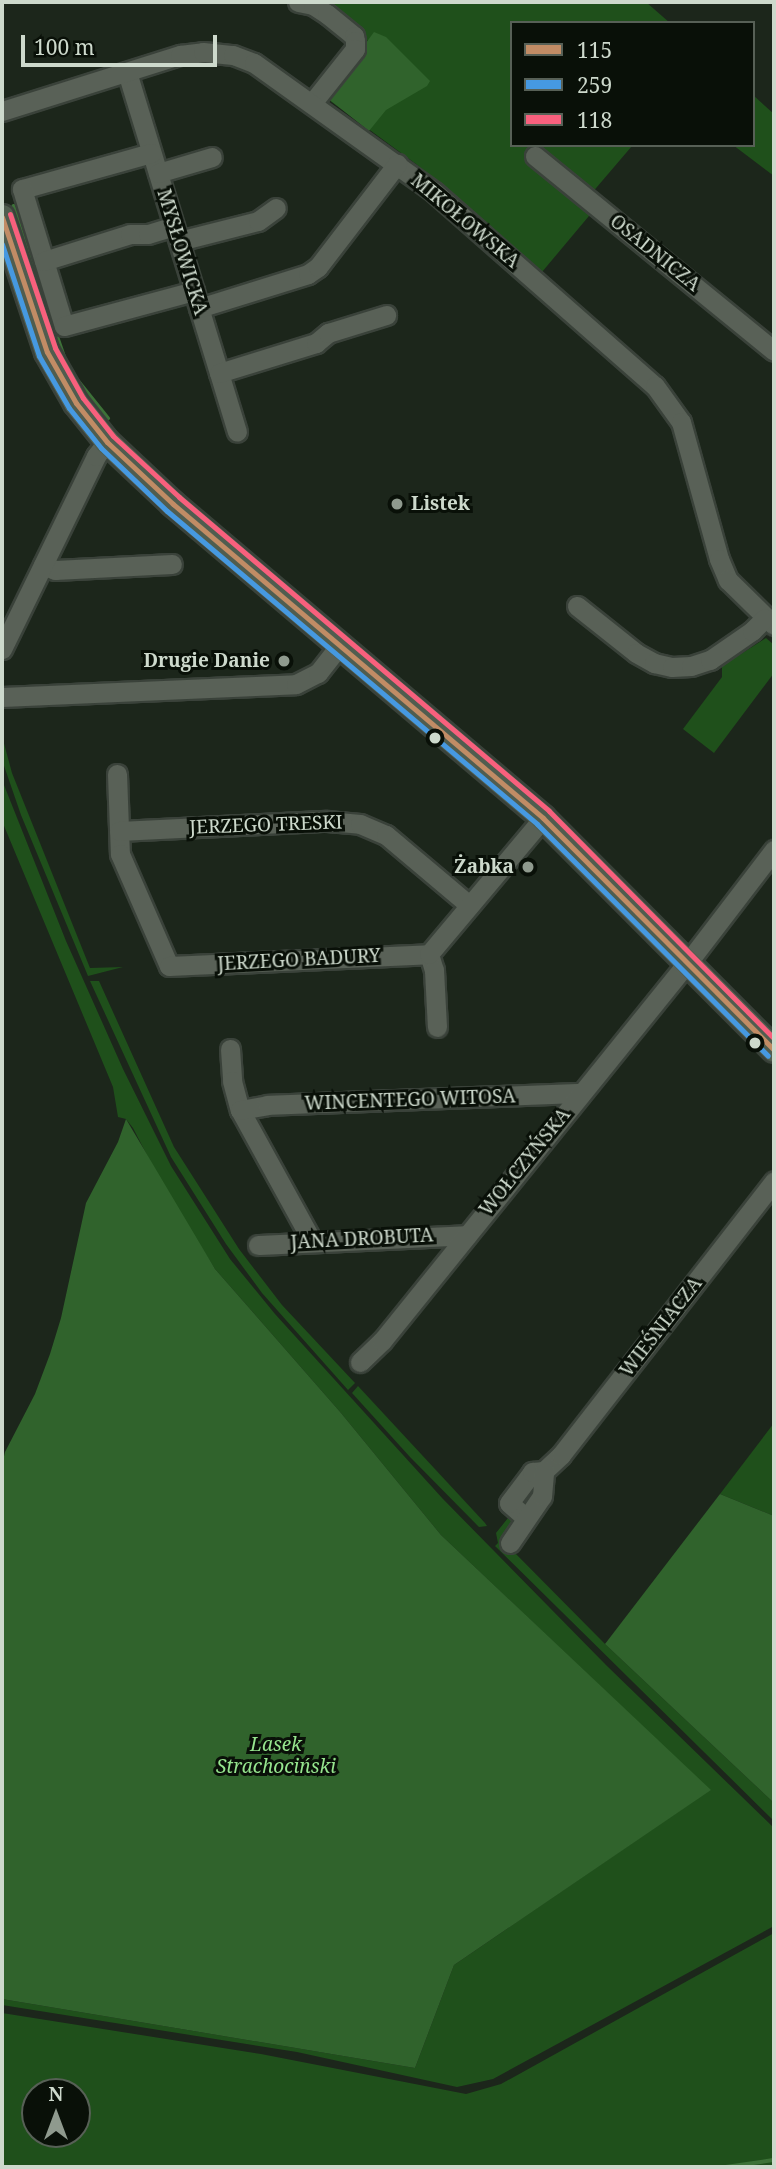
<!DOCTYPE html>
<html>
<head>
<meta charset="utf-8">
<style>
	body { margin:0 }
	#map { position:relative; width:776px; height:2169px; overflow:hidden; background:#1c261b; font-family:"Noto Serif",serif }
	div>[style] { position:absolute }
	.green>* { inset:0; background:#1f501b }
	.forest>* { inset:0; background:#30632c }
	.stream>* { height:3.5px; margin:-1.75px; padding:0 1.75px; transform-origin:1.75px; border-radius:1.75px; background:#3d7238 }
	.roads { filter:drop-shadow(2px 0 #3a423a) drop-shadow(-2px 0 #3a423a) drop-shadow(0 2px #3a423a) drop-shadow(0 -2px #3a423a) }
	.minor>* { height:19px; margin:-9.5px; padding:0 9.5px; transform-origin:9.5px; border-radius:9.5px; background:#596157 }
	.major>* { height:24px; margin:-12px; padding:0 12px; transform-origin:12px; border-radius:12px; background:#505d4f }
	.bus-1>* { height:5px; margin:-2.5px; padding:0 2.5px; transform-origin:2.5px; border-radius:2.5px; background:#c18c65 }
	.bus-2>* { height:5px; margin:-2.5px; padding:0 2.5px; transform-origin:2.5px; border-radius:2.5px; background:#4699e1 }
	.bus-3>* { height:5px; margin:-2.5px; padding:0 2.5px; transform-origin:2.5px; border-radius:2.5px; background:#f8607d }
	.dots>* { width:19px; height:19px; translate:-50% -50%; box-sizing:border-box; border:4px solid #091008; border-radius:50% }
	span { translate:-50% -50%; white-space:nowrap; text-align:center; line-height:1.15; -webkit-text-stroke:6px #091008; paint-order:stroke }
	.street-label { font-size:19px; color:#cdd9cc }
	.poi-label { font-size:19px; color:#cdd9cc; font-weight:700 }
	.left { translate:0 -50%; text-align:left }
	.right { translate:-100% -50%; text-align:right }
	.park-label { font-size:19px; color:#96e58e; font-style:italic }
	.frame { position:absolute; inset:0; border:4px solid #cdd9cc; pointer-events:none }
	.legend { position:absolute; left:510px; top:21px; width:245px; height:126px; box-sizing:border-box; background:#091008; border:2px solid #576056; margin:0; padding:9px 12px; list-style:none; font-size:21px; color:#cdd9cc }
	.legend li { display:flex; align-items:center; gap:14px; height:35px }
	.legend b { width:35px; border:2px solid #576056 }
	.north { position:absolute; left:21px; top:2078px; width:70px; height:70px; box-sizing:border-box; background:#091008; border:2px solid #576056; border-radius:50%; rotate:0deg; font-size:19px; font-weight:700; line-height:28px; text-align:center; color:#cdd9cc }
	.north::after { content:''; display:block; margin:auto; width:24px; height:32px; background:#8f9a8e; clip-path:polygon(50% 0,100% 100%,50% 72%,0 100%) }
	.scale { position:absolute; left:21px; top:35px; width:196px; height:32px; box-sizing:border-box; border:4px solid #cdd9cc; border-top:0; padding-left:9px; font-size:21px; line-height:24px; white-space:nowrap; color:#cdd9cc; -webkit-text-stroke:5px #091008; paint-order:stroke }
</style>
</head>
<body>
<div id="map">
	<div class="green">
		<div style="clip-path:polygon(332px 2px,646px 2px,670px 23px,512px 23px,512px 145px,632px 146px,585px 201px,594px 210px,542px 272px,416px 164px,329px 100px,328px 91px,368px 41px,326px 7px)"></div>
		<div style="clip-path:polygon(753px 95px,774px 114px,774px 176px,733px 145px,753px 145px)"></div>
		<div style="clip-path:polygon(766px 638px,774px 645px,774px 673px,714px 753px,683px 729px,722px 677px,722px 666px)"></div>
		<div style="clip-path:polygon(2px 736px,12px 773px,90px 968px,123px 967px,88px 976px,21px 815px,2px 760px)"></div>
		<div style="clip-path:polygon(2px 780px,66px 941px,123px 1069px,171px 1166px,230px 1259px,275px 1314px,443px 1499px,606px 1665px,774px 1828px,774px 1926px,493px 2079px,457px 2087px,297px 2052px,2px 2005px,2px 1999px,415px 2068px,454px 1965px,710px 1790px,441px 1535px,341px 1413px,215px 1269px,163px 1186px,133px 1128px,126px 1119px,118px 1117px,113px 1087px,2px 821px)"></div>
		<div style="clip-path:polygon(90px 981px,99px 981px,174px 1147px,239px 1249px,282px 1305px,355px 1383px,348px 1390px,262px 1293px,226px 1244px,171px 1157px)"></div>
		<div style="clip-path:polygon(358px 1386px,485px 1523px,487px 1526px,479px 1527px,410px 1457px,352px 1393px)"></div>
		<div style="clip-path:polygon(774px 1423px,774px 1516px,720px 1494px)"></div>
		<div style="clip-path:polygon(513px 1517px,512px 1550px,605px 1644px,774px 1803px,774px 1821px,495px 1546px,498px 1543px,496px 1533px,508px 1518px)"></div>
		<div style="clip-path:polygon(evenodd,774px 1933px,774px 2167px,2px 2167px,2px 2013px,261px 2054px,466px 2094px,501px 2084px,774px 1933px,35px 2092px,77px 2092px,77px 2134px,35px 2134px,35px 2092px)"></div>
	</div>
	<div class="forest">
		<div style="clip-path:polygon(374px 32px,386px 37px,430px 81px,427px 86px,386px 110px,369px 131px,326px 97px)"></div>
		<div style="clip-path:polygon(126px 1119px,215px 1269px,341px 1413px,441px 1535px,711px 1790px,454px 1965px,415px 2068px,2px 1999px,2px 1465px,5px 1452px,35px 1394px,50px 1354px,61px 1318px,86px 1203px,118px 1142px)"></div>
		<div style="clip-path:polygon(720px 1494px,774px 1516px,774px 1803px,605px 1644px)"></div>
	</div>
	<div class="stream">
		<div style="left:14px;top:206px;width:122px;rotate:71.9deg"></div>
		<div style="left:58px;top:338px;width:31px;rotate:71deg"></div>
		<div style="left:72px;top:373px;width:58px;rotate:51.3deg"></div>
		<div style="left:726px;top:2167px;width:49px;rotate:-8.3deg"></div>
	</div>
	<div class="roads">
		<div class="minor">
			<div style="left:298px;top:2px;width:15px;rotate:11deg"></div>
			<div style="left:313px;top:5px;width:17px;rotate:33deg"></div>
			<div style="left:327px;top:14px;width:35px;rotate:39deg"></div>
			<div style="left:354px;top:36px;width:5px;rotate:79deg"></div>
			<div style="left:355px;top:41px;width:8px;rotate:90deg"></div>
			<div style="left:355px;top:49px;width:69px;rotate:128.5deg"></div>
			<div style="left:127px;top:72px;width:376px;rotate:73deg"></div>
			<div style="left:2px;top:111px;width:187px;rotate:-17.5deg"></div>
			<div style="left:180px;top:55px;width:23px;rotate:-7deg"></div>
			<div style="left:203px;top:52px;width:30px;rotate:6deg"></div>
			<div style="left:233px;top:55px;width:22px;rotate:21deg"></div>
			<div style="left:254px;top:63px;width:221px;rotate:35.6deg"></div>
			<div style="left:434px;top:192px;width:294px;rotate:41.3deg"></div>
			<div style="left:655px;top:386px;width:44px;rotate:54.2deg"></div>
			<div style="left:681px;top:422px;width:142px;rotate:74.5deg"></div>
			<div style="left:719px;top:559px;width:23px;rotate:67deg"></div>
			<div style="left:728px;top:580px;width:64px;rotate:44.4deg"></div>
			<div style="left:151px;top:153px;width:134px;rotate:164.4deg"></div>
			<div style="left:22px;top:189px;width:143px;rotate:73deg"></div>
			<div style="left:64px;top:326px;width:135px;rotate:-15.1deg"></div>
			<div style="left:535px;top:156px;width:308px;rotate:39.2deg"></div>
			<div style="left:158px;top:173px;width:56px;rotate:-16.5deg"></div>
			<div style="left:179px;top:241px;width:81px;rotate:-14.2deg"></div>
			<div style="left:258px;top:221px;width:22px;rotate:-36deg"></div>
			<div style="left:44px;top:261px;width:90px;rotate:-17.4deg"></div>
			<div style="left:130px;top:234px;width:18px"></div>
			<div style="left:148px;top:234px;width:27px;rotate:-17deg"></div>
			<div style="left:199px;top:308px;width:114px;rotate:-17.3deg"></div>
			<div style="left:308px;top:274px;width:12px;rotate:-35deg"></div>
			<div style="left:318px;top:267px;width:130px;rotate:-52.5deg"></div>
			<div style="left:219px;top:373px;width:102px;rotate:-17.2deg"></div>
			<div style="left:316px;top:343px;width:16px;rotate:-40deg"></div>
			<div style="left:328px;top:333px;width:61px;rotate:-17.2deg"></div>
			<div style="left:43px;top:565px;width:13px;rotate:23deg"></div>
			<div style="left:55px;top:570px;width:117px;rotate:-2.9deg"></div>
			<div style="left:577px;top:606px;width:75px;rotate:38.5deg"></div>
			<div style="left:636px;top:653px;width:21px;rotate:29deg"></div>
			<div style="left:654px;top:663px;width:18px;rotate:13deg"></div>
			<div style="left:672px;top:667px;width:19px;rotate:-3deg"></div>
			<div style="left:691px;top:666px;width:20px;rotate:-18deg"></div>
			<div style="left:710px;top:660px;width:51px;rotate:-34.6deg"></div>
			<div style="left:752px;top:631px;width:18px;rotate:-45deg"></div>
			<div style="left:2px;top:649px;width:215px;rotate:-64deg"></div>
			<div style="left:96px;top:456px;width:18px;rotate:-52deg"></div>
			<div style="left:2px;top:697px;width:294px;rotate:-2.5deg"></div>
			<div style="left:296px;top:684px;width:25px;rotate:-27deg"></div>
			<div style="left:318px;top:673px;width:37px;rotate:-52deg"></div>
			<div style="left:117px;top:774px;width:80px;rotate:87.9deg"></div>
			<div style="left:120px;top:854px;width:122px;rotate:66.4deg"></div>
			<div style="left:169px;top:966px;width:260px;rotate:-2.6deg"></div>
			<div style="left:429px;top:954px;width:17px;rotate:73deg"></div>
			<div style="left:434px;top:970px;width:57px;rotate:87deg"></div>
			<div style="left:119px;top:831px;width:208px;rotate:-2.8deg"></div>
			<div style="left:327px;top:821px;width:33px;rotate:5deg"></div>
			<div style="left:360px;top:824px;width:28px;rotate:23deg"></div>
			<div style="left:386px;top:835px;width:109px;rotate:40.1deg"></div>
			<div style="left:429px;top:954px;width:177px;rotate:-50deg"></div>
			<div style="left:230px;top:1049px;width:32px;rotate:86deg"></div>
			<div style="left:232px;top:1081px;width:30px;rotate:75deg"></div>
			<div style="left:240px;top:1110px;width:149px;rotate:61.2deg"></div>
			<div style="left:240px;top:1110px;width:27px;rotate:-10deg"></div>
			<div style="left:267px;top:1105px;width:314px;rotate:-2.2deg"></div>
			<div style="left:258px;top:1245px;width:209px;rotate:-2.7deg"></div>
			<div style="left:360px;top:1362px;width:30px;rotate:-44deg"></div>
			<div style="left:382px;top:1341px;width:489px;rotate:-51.1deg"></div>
			<div style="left:689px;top:961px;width:140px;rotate:-52.6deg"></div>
			<div style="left:525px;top:1517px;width:21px;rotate:-139deg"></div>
			<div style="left:509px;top:1503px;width:39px;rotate:-53deg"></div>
			<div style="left:532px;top:1472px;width:12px;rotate:-5deg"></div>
			<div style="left:544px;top:1471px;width:23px;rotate:-43deg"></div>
			<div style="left:561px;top:1455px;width:347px;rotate:-52.1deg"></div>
			<div style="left:510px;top:1543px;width:57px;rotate:-55.8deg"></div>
			<div style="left:542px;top:1496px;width:25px;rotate:-85deg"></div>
		</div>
		<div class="major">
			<div style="left:2px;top:217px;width:142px;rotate:71.6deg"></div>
			<div style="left:47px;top:352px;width:59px;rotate:60.4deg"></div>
			<div style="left:76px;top:403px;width:50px;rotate:51.5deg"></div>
			<div style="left:107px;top:442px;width:91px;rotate:43.2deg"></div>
			<div style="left:173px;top:504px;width:485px;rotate:40.3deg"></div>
			<div style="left:543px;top:818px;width:327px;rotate:45.1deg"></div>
		</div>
	</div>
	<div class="bus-1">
		<div style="left:2px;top:217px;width:142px;rotate:71.6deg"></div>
		<div style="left:47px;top:352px;width:59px;rotate:60.4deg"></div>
		<div style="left:76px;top:403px;width:50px;rotate:51.5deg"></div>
		<div style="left:107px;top:442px;width:91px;rotate:43.2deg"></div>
		<div style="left:173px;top:504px;width:485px;rotate:40.3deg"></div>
		<div style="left:543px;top:818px;width:327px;rotate:45.1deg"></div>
	</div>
	<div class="bus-2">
		<div style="left:2px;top:244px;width:118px;rotate:71.7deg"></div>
		<div style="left:39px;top:356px;width:60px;rotate:60deg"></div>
		<div style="left:69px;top:408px;width:51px;rotate:51.3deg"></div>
		<div style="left:101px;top:448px;width:91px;rotate:43.7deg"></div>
		<div style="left:167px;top:511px;width:485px;rotate:40.2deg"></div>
		<div style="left:537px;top:824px;width:327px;rotate:45.1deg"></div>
	</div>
	<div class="bus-3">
		<div style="left:10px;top:214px;width:141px;rotate:71.4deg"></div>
		<div style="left:55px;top:348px;width:57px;rotate:60.8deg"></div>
		<div style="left:83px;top:398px;width:48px;rotate:51.7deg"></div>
		<div style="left:113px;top:436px;width:90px;rotate:42.7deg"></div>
		<div style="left:179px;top:497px;width:485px;rotate:40.3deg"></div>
		<div style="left:549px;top:811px;width:320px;rotate:45.3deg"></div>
	</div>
	<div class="dots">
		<div style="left:397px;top:504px;background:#8f9a8e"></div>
		<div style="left:284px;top:661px;background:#8f9a8e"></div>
		<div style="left:435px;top:738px;background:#cdd9cc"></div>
		<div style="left:528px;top:867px;background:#8f9a8e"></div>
		<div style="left:755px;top:1043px;background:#cdd9cc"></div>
	</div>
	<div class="street-label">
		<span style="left:465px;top:221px;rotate:40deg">MIKOŁOWSKA</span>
		<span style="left:182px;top:252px;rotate:73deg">MYSŁOWICKA</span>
		<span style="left:655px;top:253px;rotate:39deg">OSADNICZA</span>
		<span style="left:266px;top:825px;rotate:-2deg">JERZEGO TRESKI</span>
		<span style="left:299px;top:960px;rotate:-3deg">JERZEGO BADURY</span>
		<span style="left:410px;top:1100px;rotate:-2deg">WINCENTEGO WITOSA</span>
		<span style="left:525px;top:1162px;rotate:-51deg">WOŁCZYŃSKA</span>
		<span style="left:362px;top:1239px;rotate:-3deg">JANA DROBUTA</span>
		<span style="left:661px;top:1327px;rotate:-52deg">WIEŚNIACZA</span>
	</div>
	<div class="poi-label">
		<span class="left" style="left:411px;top:504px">Listek</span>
		<span class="right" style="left:270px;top:661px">Drugie Danie</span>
		<span class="right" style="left:514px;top:867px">Żabka</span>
	</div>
	<div class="park-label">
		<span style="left:276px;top:1756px">Lasek<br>Strachociński</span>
	</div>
	<div class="frame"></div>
	<ul class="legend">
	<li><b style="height:9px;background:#c18c65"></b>115</li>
	<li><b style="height:9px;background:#4699e1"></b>259</li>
	<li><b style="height:9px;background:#f8607d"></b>118</li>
	</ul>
	<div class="north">N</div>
	<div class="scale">100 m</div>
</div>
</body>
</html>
